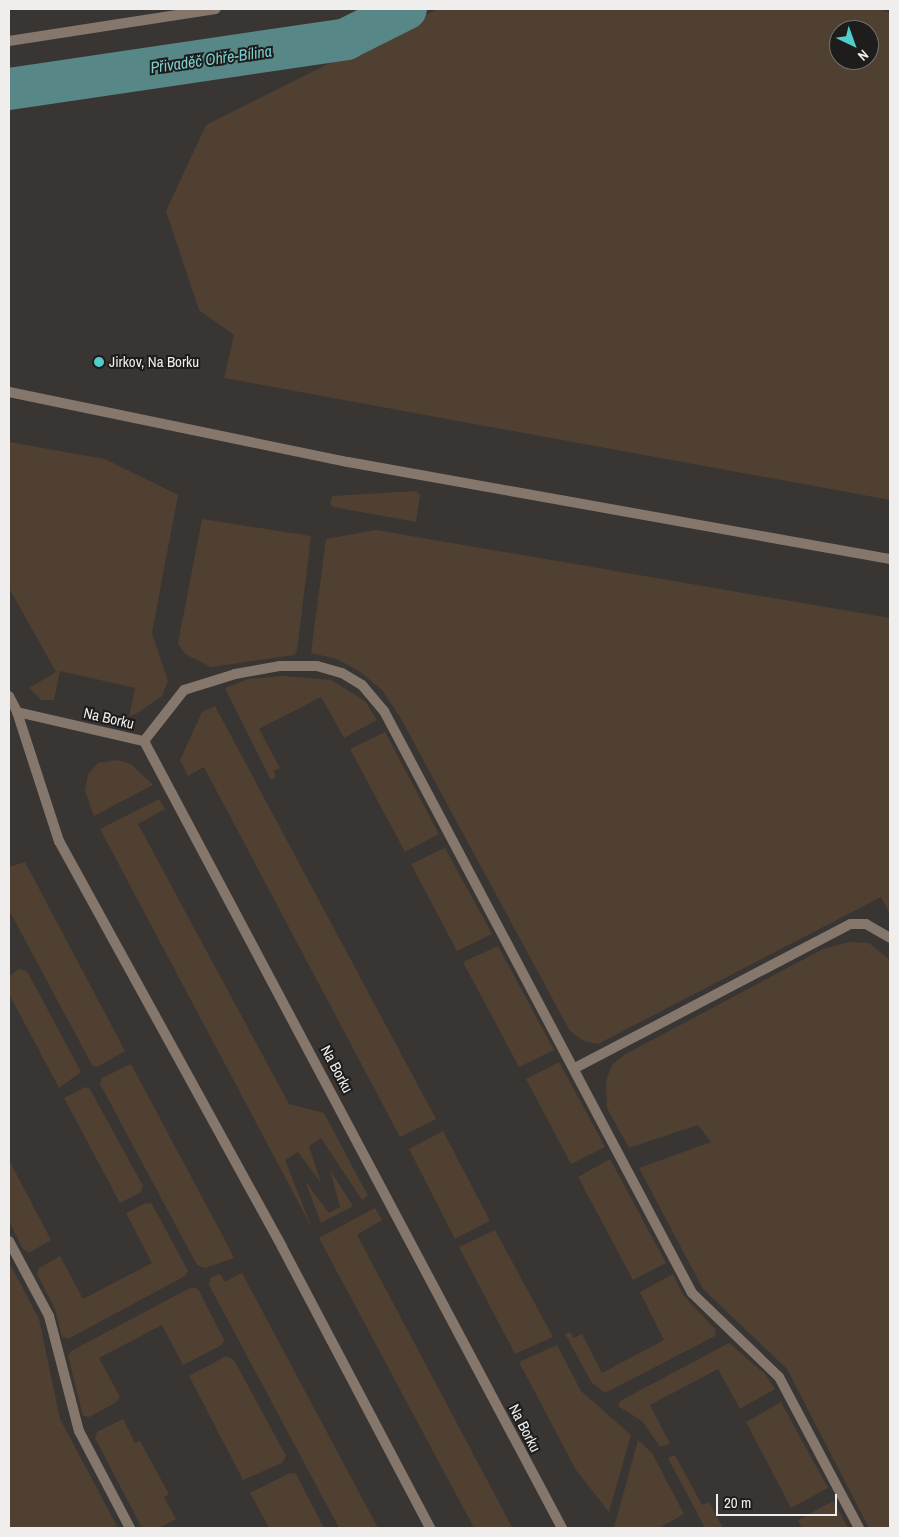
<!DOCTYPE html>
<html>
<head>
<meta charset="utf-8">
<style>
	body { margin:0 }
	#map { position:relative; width:899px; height:1537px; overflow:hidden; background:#383533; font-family:"Archivo Narrow",sans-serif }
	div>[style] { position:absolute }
	.green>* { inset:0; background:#504032 }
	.canal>* { height:42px; margin:-21px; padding:0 21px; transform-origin:21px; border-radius:21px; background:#578786 }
	.service>* { height:10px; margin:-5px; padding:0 5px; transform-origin:5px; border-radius:5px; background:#85776c }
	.minor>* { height:10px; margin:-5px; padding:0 5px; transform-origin:5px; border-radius:5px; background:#85776c }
	.dots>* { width:14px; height:14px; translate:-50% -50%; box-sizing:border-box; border:2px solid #1e1d1c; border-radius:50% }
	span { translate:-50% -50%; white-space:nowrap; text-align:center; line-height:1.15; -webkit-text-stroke:4px #1e1d1c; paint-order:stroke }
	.poi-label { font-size:15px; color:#efeeec }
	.left { translate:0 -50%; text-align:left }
	.street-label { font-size:15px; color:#efeeec }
	.water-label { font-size:16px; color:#7acfce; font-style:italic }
	.frame { position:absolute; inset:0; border:10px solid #efeeec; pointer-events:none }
	.north { position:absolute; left:829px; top:20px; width:50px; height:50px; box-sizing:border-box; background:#1e1d1c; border:1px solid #72716f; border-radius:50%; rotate:138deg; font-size:14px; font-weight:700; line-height:20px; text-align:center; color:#efeeec }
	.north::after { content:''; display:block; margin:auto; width:18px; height:22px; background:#52cdcc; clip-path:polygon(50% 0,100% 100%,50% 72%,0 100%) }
	.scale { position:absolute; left:716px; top:1494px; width:121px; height:22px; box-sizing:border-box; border:2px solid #efeeec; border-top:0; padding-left:6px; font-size:15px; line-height:18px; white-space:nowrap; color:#efeeec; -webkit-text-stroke:4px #1e1d1c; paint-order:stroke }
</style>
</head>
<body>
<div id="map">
	<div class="green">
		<div style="clip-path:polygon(evenodd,438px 9px,879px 9px,890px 13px,890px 500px,224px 378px,234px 335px,199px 310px,166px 211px,206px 125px,438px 9px,839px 30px,869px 30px,869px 60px,839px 60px,839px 30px)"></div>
		<div style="clip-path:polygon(9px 442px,105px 459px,178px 495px,152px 633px,168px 681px,162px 696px,139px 712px,129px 717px,135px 688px,60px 671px,54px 700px,41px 700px,29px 688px,56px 672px,9px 588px)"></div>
		<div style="clip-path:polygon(416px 491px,420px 495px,416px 522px,333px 507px,330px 504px,332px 496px)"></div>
		<div style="clip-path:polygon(202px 519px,311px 536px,297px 650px,294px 655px,211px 667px,185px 654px,178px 643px)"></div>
		<div style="clip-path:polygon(376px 530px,890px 618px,890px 914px,881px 897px,598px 1044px,584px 1041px,570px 1031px,400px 717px,382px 690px,359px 671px,337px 659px,311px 653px,326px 539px)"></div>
		<div style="clip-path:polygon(283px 676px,331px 680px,365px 701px,377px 720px,344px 738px,321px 697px,259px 729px,280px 768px,274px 771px,276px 777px,271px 780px,225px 688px,248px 679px)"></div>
		<div style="clip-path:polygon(215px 706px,436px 1119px,400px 1137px,204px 767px,188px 776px,180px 760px,202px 712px)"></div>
		<div style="clip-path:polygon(385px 732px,439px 834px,405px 852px,350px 749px)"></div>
		<div style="clip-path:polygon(118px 760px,131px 764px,153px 785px,94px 816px,85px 791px,88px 774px,98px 763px)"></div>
		<div style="clip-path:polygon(159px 799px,165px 809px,138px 824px,289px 1104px,324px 1113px,368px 1196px,362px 1200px,321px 1138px,309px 1146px,321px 1183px,298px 1152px,285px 1160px,311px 1226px,100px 829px)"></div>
		<div style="clip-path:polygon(445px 848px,492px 934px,457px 951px,411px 864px)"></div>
		<div style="clip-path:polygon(25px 862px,125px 1051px,97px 1067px,92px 1065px,9px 910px,9px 867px)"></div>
		<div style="clip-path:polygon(849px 942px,869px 943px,890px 960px,890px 1528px,869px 1528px,787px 1369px,703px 1289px,639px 1168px,711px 1142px,698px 1125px,629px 1148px,607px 1108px,606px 1080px,612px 1065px,624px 1055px,823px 949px)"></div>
		<div style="clip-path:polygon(498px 946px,554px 1050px,519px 1067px,463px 962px)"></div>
		<div style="clip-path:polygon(19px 969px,27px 971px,81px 1072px,59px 1088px,9px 994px,9px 976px)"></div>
		<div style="clip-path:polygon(559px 1062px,605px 1147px,571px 1164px,526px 1079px)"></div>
		<div style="clip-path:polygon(131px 1064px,227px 1244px,234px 1258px,205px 1268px,197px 1265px,100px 1084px,102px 1078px)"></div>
		<div style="clip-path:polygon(85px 1087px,90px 1089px,143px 1186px,141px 1192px,120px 1203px,64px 1098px)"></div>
		<div style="clip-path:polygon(443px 1131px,490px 1221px,455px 1239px,409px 1149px)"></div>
		<div style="clip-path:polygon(610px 1159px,666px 1263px,633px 1280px,578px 1177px)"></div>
		<div style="clip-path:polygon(9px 1160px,51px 1240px,29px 1253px,23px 1249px,9px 1221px)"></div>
		<div style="clip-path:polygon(330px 1170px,353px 1206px,321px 1223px,305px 1181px,329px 1213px,340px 1207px)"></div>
		<div style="clip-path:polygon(146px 1203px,152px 1204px,188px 1271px,185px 1276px,68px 1339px,62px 1337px,55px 1309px,37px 1274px,39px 1268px,60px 1256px,83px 1299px,152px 1263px,126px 1213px)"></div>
		<div style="clip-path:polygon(375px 1208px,382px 1220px,357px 1235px,512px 1527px,516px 1528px,474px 1528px,319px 1238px)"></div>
		<div style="clip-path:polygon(495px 1230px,553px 1337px,515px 1354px,459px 1247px)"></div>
		<div style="clip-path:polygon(9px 1262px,39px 1319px,60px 1419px,118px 1528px,9px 1528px)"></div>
		<div style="clip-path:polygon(242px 1273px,378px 1528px,339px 1528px,209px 1285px,210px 1278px,220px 1274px,225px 1282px)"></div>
		<div style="clip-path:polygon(673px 1274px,683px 1295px,716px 1330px,715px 1336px,605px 1393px,592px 1383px,565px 1334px,570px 1332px,574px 1338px,582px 1334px,602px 1373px,664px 1340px,640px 1292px)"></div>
		<div style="clip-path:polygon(192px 1287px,198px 1289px,224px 1340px,222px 1345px,183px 1365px,162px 1325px,99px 1358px,120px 1397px,115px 1403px,89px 1417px,83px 1416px,68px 1356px,71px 1351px)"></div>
		<div style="clip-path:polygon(729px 1343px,765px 1374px,775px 1389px,740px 1409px,718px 1369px,650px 1405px,670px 1444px,660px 1447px,642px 1421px,618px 1406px,620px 1401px)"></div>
		<div style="clip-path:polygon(557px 1345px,581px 1391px,631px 1435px,609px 1512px,576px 1470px,519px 1362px)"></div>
		<div style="clip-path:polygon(226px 1356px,234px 1360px,286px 1456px,282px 1463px,243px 1480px,189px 1376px)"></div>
		<div style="clip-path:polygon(781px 1402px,828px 1488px,791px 1508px,746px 1422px)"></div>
		<div style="clip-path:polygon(123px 1419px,135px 1443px,140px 1441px,169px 1494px,164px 1497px,176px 1519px,159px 1528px,142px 1528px,95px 1438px,97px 1432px)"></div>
		<div style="clip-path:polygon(638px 1440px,652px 1453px,684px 1514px,659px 1528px,614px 1528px)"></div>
		<div style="clip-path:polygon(675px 1455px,702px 1505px,709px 1502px,723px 1528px,705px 1528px,668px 1458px)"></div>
		<div style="clip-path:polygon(290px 1473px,296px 1474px,324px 1528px,269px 1528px,250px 1493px)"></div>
		<div style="clip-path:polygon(833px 1501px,848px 1528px,802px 1528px,798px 1520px)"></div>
	</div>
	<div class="canal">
		<div style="left:9px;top:89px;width:341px;rotate:-8.4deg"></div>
		<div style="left:346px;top:39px;width:67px;rotate:-26.6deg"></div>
	</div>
	<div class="service">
		<div style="left:144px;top:741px;width:65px;rotate:-51.9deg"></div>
		<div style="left:184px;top:690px;width:53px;rotate:-17.4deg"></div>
		<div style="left:235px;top:674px;width:46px;rotate:-10.1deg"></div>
		<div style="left:280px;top:666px;width:37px"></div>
		<div style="left:317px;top:666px;width:26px;rotate:16deg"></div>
		<div style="left:342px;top:673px;width:23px;rotate:31deg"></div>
		<div style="left:362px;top:685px;width:34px;rotate:50deg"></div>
		<div style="left:384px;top:711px;width:658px;rotate:62.11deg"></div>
		<div style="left:692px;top:1293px;width:121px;rotate:44deg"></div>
		<div style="left:779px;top:1377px;width:171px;rotate:62.1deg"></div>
		<div style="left:575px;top:1068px;width:311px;rotate:-27.6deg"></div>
		<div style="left:851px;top:924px;width:15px"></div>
		<div style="left:866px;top:924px;width:28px;rotate:30deg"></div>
		<div style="left:9px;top:1241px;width:85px;rotate:61.9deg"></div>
		<div style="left:49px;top:1316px;width:119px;rotate:75.4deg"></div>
		<div style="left:79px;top:1431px;width:110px;rotate:62.3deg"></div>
	</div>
	<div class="minor">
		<div style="left:9px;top:41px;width:209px;rotate:-8.8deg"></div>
		<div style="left:9px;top:392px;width:346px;rotate:11.7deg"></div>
		<div style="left:348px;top:462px;width:551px;rotate:10.15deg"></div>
		<div style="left:9px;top:696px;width:18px;rotate:63deg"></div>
		<div style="left:17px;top:712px;width:136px;rotate:72deg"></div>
		<div style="left:59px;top:841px;width:463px;rotate:61.2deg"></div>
		<div style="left:282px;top:1247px;width:318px;rotate:62.2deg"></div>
		<div style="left:17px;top:712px;width:130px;rotate:12.9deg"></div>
		<div style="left:144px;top:741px;width:891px;rotate:62.03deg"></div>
	</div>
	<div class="dots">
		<div style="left:99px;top:362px;background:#52cdcc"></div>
	</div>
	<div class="poi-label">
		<span class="left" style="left:109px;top:362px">Jirkov, Na Borku</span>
	</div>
	<div class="street-label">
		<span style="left:109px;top:718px;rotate:13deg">Na Borku</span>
		<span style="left:337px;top:1069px;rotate:62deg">Na Borku</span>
		<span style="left:525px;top:1428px;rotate:63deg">Na Borku</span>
	</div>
	<div class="water-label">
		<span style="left:211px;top:59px;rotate:-8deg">Přivaděč Ohře-Bílina</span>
	</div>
	<div class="frame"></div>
	<div class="north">N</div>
	<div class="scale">20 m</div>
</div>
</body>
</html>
